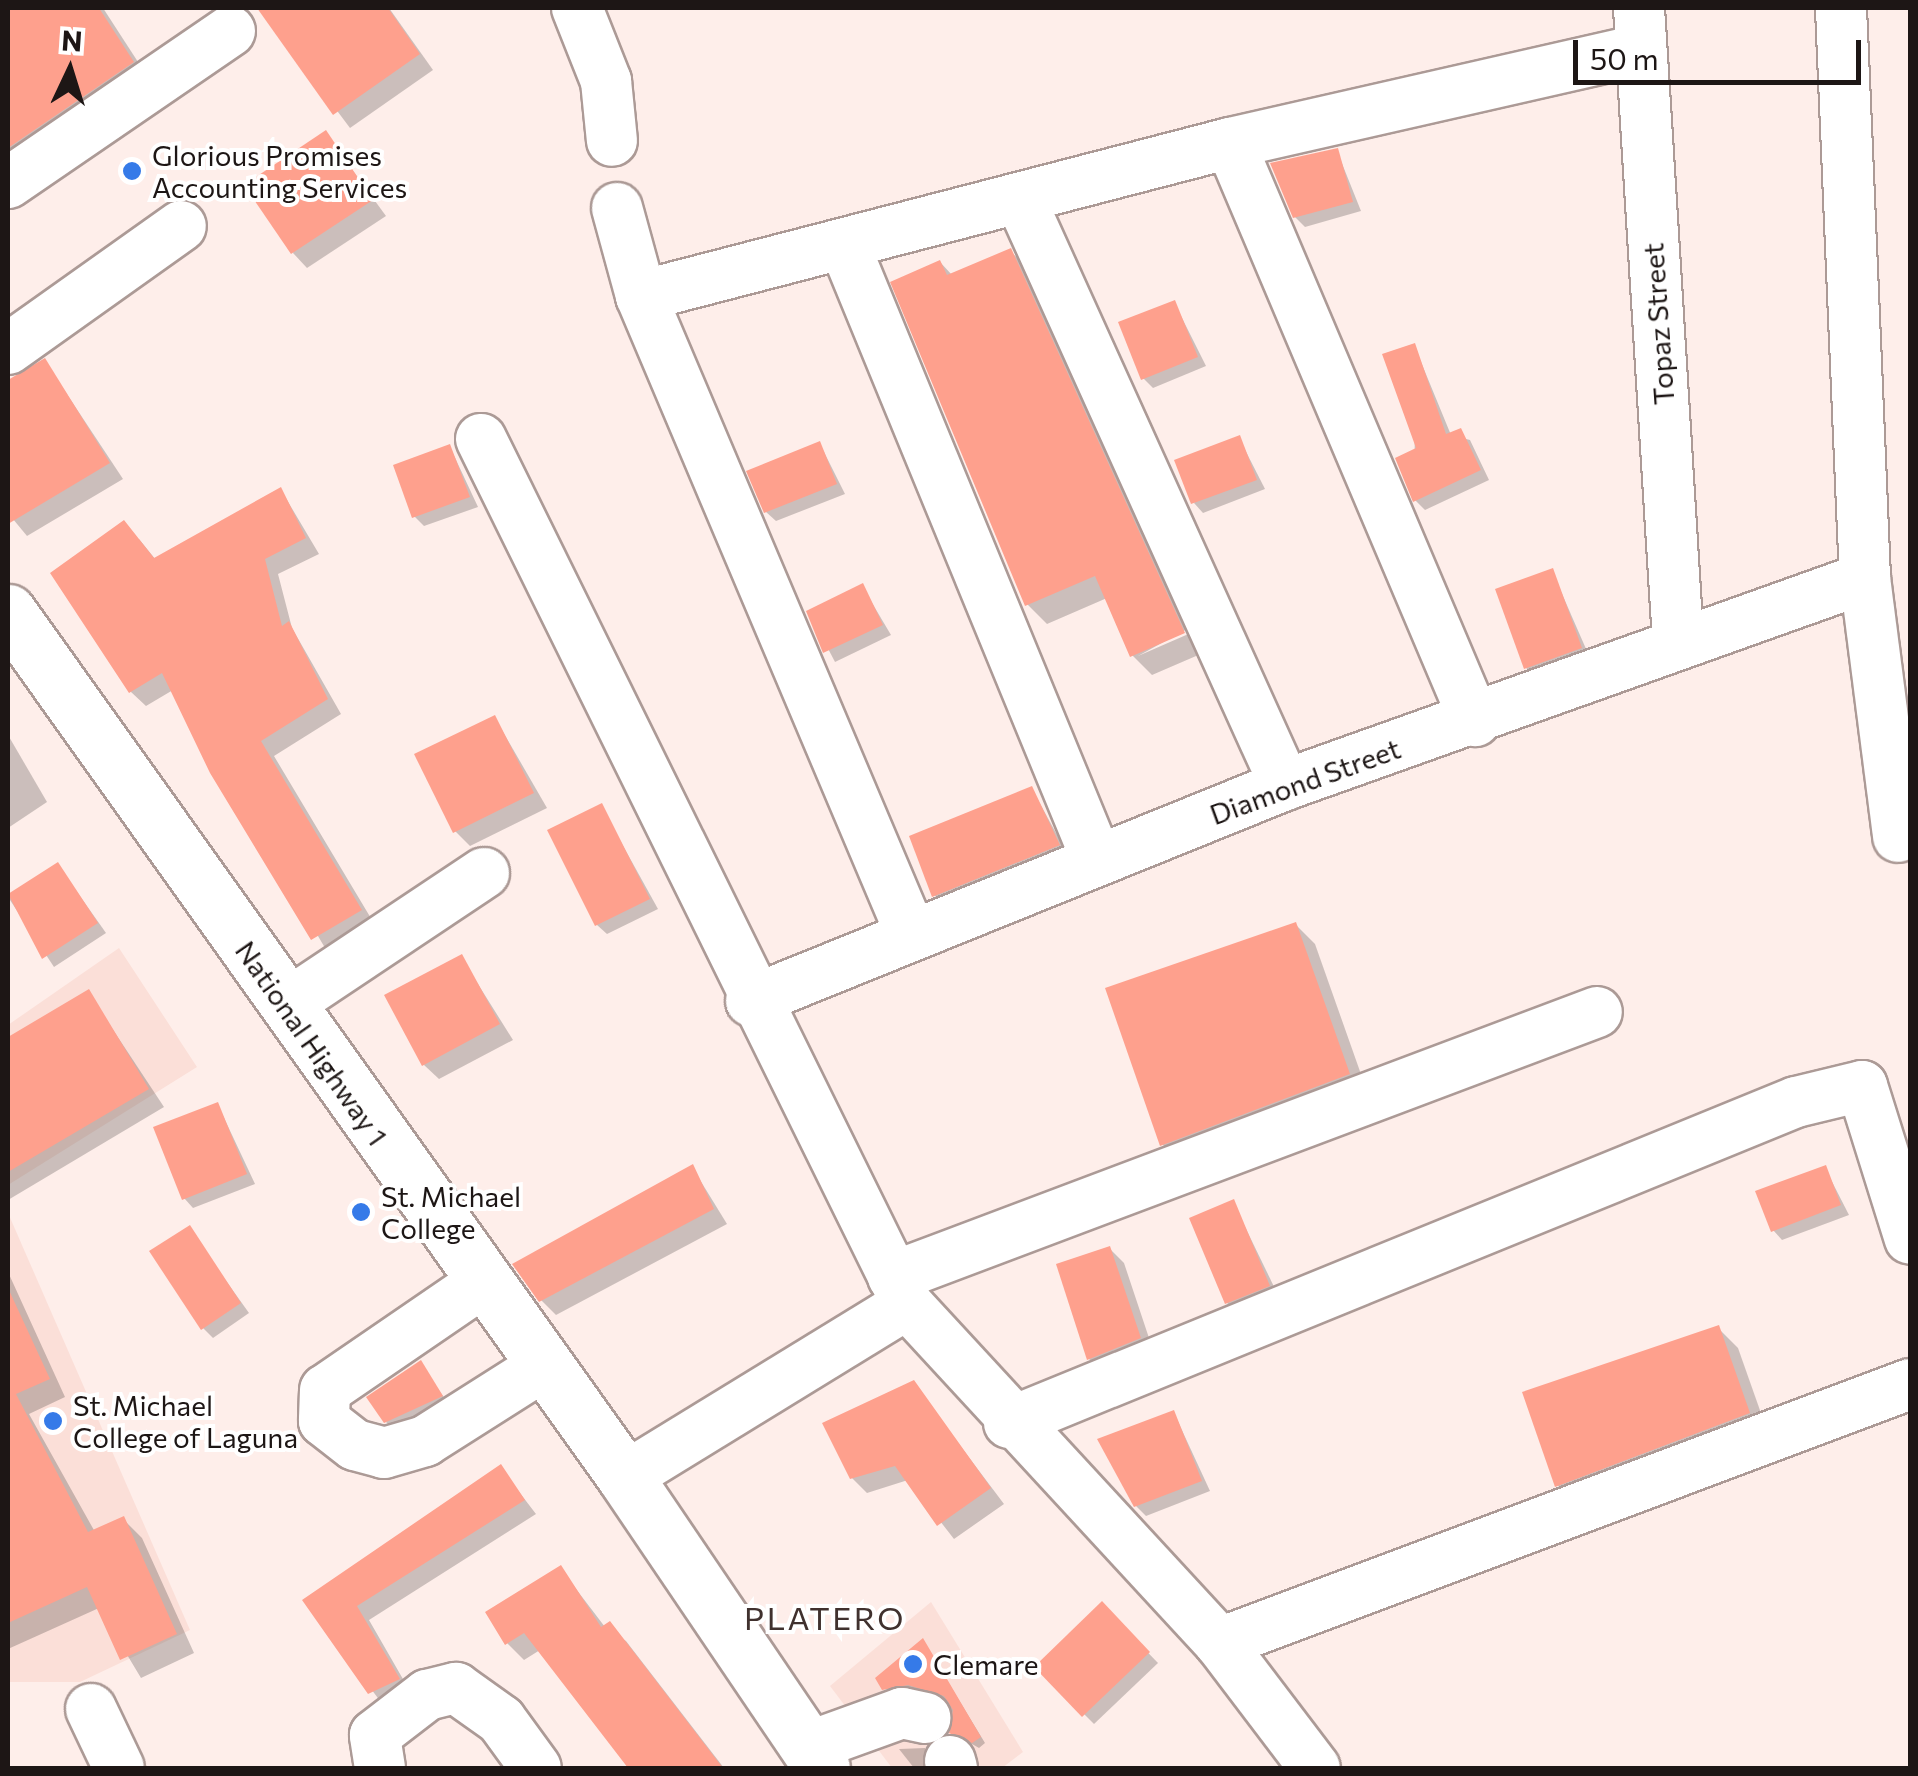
<!DOCTYPE html>
<html>
<head>
<meta charset="utf-8">
<style>
	body { margin:0 }
	#map { position:relative; width:1918px; height:1776px; overflow:hidden; background:#feeeea; font-family:Commissioner,sans-serif }
	div>[style] { position:absolute }
	.built>* { inset:0; background:#fbdfd8 }
	.shadow>* { inset:0; background:#0003 }
	.building>* { inset:0; background:#fea08d }
	.roads { filter:drop-shadow(2px 0 #ac9a96) drop-shadow(-2px 0 #ac9a96) drop-shadow(0 2px #ac9a96) drop-shadow(0 -2px #ac9a96) }
	.minor>* { height:50px; margin:-25px; padding:0 25px; transform-origin:25px; border-radius:25px; background:#fff }
	.highway>* { height:55px; margin:-27.5px; padding:0 27.5px; transform-origin:27.5px; border-radius:27.5px; background:#fff }
	.dots>* { width:28px; height:28px; translate:-50% -50%; box-sizing:border-box; border:5px solid #fff; border-radius:50% }
	span { translate:-50% -50%; white-space:nowrap; text-align:center; line-height:1.15; -webkit-text-stroke:8px #fff; paint-order:stroke }
	.poi-label { font-size:28px; color:#1d1615 }
	.left { translate:0 -50%; text-align:left }
	.street-label { font-size:28px; color:#1d1615 }
	.quarter-label { font-size:32px; color:#40312e; letter-spacing:2.5px }
	.frame { position:absolute; inset:0; border:10px solid #1d1615; pointer-events:none }
	.north { position:absolute; left:20px; top:20px; width:100px; height:100px; -webkit-text-stroke:8px #fff; paint-order:stroke; rotate:4deg; font-size:28px; font-weight:700; line-height:40px; text-align:center; color:#1d1615 }
	.north::after { content:''; display:block; margin:auto; width:35px; height:45px; background:#1d1615; clip-path:polygon(50% 0,100% 100%,50% 72%,0 100%) }
	.scale { position:absolute; left:1573px; top:40px; width:288px; height:45px; box-sizing:border-box; border:5px solid #1d1615; border-top:0; padding-left:12px; font-size:30px; line-height:35px; white-space:nowrap; color:#1d1615; -webkit-text-stroke:8px #fff; paint-order:stroke }
</style>
</head>
<body>
<div id="map">
	<div class="built">
		<div style="clip-path:polygon(119px 948px,197px 1067px,8px 1185px,8px 1025px)"></div>
		<div style="clip-path:polygon(8px 1213px,190px 1630px,80px 1682px,8px 1682px)"></div>
		<div style="clip-path:polygon(931px 1602px,1023px 1752px,1002px 1768px,892px 1768px,830px 1686px)"></div>
	</div>
	<div class="shadow">
		<div style="clip-path:polygon(8px 8px,103px 8px,151px 82px,8px 181px)"></div>
		<div style="clip-path:polygon(260px 8px,389px 8px,433px 70px,350px 128px)"></div>
		<div style="clip-path:polygon(326px 134px,386px 216px,307px 268px,293px 253px)"></div>
		<div style="clip-path:polygon(1337px 151px,1361px 211px,1305px 227px,1295px 217px)"></div>
		<div style="clip-path:polygon(1010px 251px,1030px 270px,1191px 627px,1138px 656px,1193px 632px,1203px 653px,1152px 675px,1132px 655px,1107px 598px,1047px 624px,1027px 604px,940px 262px,952px 275px)"></div>
		<div style="clip-path:polygon(1174px 302px,1206px 366px,1153px 388px,1143px 378px)"></div>
		<div style="clip-path:polygon(1414px 345px,1451px 435px,1470px 440px,1489px 480px,1425px 510px,1415px 500px)"></div>
		<div style="clip-path:polygon(45px 361px,123px 479px,27px 536px,8px 513px,8px 383px)"></div>
		<div style="clip-path:polygon(1239px 438px,1265px 489px,1203px 513px,1194px 503px)"></div>
		<div style="clip-path:polygon(820px 444px,845px 494px,776px 521px,766px 512px)"></div>
		<div style="clip-path:polygon(450px 447px,478px 507px,424px 526px,414px 516px)"></div>
		<div style="clip-path:polygon(281px 490px,319px 554px,278px 574px,292px 628px,341px 714px,274px 756px,375px 925px,328px 953px,173px 690px,146px 706px,131px 692px,139px 539px,156px 560px)"></div>
		<div style="clip-path:polygon(1552px 571px,1590px 658px,1536px 677px,1526px 668px)"></div>
		<div style="clip-path:polygon(862px 586px,891px 635px,835px 662px,809px 612px)"></div>
		<div style="clip-path:polygon(495px 718px,547px 808px,470px 846px,455px 831px)"></div>
		<div style="clip-path:polygon(8px 735px,47px 802px,8px 828px)"></div>
		<div style="clip-path:polygon(1032px 789px,1068px 855px,944px 905px,934px 895px)"></div>
		<div style="clip-path:polygon(601px 806px,658px 909px,607px 934px,597px 925px)"></div>
		<div style="clip-path:polygon(58px 865px,106px 933px,54px 967px,8px 897px)"></div>
		<div style="clip-path:polygon(1295px 924px,1315px 944px,1368px 1094px,1182px 1164px,1162px 1144px)"></div>
		<div style="clip-path:polygon(461px 957px,513px 1040px,439px 1079px,424px 1065px)"></div>
		<div style="clip-path:polygon(88px 992px,164px 1107px,8px 1200px,8px 1040px)"></div>
		<div style="clip-path:polygon(218px 1105px,255px 1184px,193px 1208px,184px 1198px)"></div>
		<div style="clip-path:polygon(692px 1167px,727px 1224px,556px 1315px,541px 1300px)"></div>
		<div style="clip-path:polygon(1825px 1168px,1849px 1215px,1782px 1240px,1773px 1230px)"></div>
		<div style="clip-path:polygon(1233px 1202px,1278px 1295px,1237px 1312px,1227px 1303px)"></div>
		<div style="clip-path:polygon(189px 1229px,249px 1313px,213px 1338px,203px 1328px)"></div>
		<div style="clip-path:polygon(1109px 1248px,1124px 1263px,1154px 1353px,1104px 1374px,1089px 1359px)"></div>
		<div style="clip-path:polygon(8px 1272px,65px 1397px,29px 1414px,95px 1532px,123px 1519px,142px 1538px,194px 1653px,141px 1678px,99px 1608px,8px 1649px)"></div>
		<div style="clip-path:polygon(1718px 1328px,1738px 1348px,1768px 1433px,1577px 1505px,1557px 1485px)"></div>
		<div style="clip-path:polygon(420px 1363px,450px 1406px,395px 1431px,386px 1422px)"></div>
		<div style="clip-path:polygon(913px 1383px,1004px 1504px,954px 1539px,908px 1480px,867px 1493px,852px 1478px)"></div>
		<div style="clip-path:polygon(1174px 1413px,1210px 1491px,1146px 1516px,1136px 1506px)"></div>
		<div style="clip-path:polygon(500px 1467px,536px 1514px,369px 1620px,411px 1693px,383px 1705px,306px 1601px)"></div>
		<div style="clip-path:polygon(560px 1568px,605px 1627px,626px 1641px,724px 1768px,632px 1768px,540px 1650px,524px 1660px,507px 1643px)"></div>
		<div style="clip-path:polygon(1102px 1605px,1158px 1663px,1094px 1724px,1037px 1667px)"></div>
		<div style="clip-path:polygon(923px 1641px,985px 1743px,979px 1748px,951px 1732px,949px 1701px,884px 1688px)"></div>
		<div style="clip-path:polygon(899px 1749px,925px 1748px,927px 1768px,914px 1768px)"></div>
	</div>
	<div class="building">
		<div style="clip-path:polygon(8px 8px,99px 8px,134px 62px,8px 148px)"></div>
		<div style="clip-path:polygon(257px 8px,388px 8px,420px 54px,333px 115px)"></div>
		<div style="clip-path:polygon(326px 130px,373px 200px,291px 254px,244px 185px)"></div>
		<div style="clip-path:polygon(1338px 148px,1353px 202px,1293px 218px,1270px 163px)"></div>
		<div style="clip-path:polygon(1011px 248px,1185px 633px,1130px 657px,1095px 576px,1025px 606px,890px 282px,940px 260px,947px 275px)"></div>
		<div style="clip-path:polygon(1175px 300px,1198px 357px,1141px 380px,1118px 322px)"></div>
		<div style="clip-path:polygon(1415px 343px,1446px 434px,1461px 428px,1481px 470px,1413px 502px,1395px 458px,1416px 448px,1382px 354px)"></div>
		<div style="clip-path:polygon(45px 358px,110px 463px,8px 524px,8px 380px)"></div>
		<div style="clip-path:polygon(1240px 435px,1257px 480px,1191px 504px,1174px 460px)"></div>
		<div style="clip-path:polygon(820px 441px,837px 484px,764px 513px,746px 471px)"></div>
		<div style="clip-path:polygon(450px 444px,470px 497px,412px 518px,393px 465px)"></div>
		<div style="clip-path:polygon(281px 487px,306px 538px,265px 559px,282px 626px,289px 621px,328px 699px,261px 741px,362px 910px,311px 940px,210px 773px,162px 673px,129px 693px,50px 573px,124px 520px,154px 558px)"></div>
		<div style="clip-path:polygon(1553px 568px,1582px 648px,1524px 669px,1495px 589px)"></div>
		<div style="clip-path:polygon(863px 583px,883px 625px,823px 653px,806px 611px)"></div>
		<div style="clip-path:polygon(495px 715px,534px 793px,453px 833px,414px 754px)"></div>
		<div style="clip-path:polygon(1032px 786px,1060px 845px,932px 897px,909px 836px)"></div>
		<div style="clip-path:polygon(602px 803px,650px 899px,595px 926px,547px 830px)"></div>
		<div style="clip-path:polygon(58px 862px,98px 923px,42px 959px,8px 894px)"></div>
		<div style="clip-path:polygon(1296px 922px,1350px 1074px,1160px 1146px,1105px 988px)"></div>
		<div style="clip-path:polygon(462px 954px,500px 1024px,422px 1066px,384px 995px)"></div>
		<div style="clip-path:polygon(89px 989px,149px 1089px,8px 1172px,8px 1037px)"></div>
		<div style="clip-path:polygon(218px 1102px,247px 1174px,182px 1200px,153px 1127px)"></div>
		<div style="clip-path:polygon(693px 1164px,714px 1209px,539px 1302px,512px 1264px)"></div>
		<div style="clip-path:polygon(1826px 1165px,1841px 1205px,1771px 1232px,1755px 1191px)"></div>
		<div style="clip-path:polygon(1234px 1199px,1270px 1286px,1225px 1304px,1189px 1218px)"></div>
		<div style="clip-path:polygon(190px 1225px,241px 1303px,201px 1330px,149px 1251px)"></div>
		<div style="clip-path:polygon(1110px 1246px,1141px 1338px,1087px 1360px,1056px 1264px)"></div>
		<div style="clip-path:polygon(8px 1288px,50px 1379px,16px 1394px,88px 1532px,124px 1516px,177px 1634px,120px 1660px,87px 1587px,8px 1623px)"></div>
		<div style="clip-path:polygon(1719px 1325px,1750px 1413px,1555px 1487px,1522px 1392px)"></div>
		<div style="clip-path:polygon(421px 1360px,443px 1396px,384px 1423px,366px 1397px)"></div>
		<div style="clip-path:polygon(914px 1380px,991px 1488px,937px 1526px,895px 1466px,850px 1479px,822px 1423px)"></div>
		<div style="clip-path:polygon(1174px 1410px,1202px 1481px,1134px 1507px,1097px 1439px)"></div>
		<div style="clip-path:polygon(501px 1464px,525px 1500px,357px 1606px,400px 1679px,368px 1694px,302px 1600px)"></div>
		<div style="clip-path:polygon(561px 1565px,601px 1627px,610px 1621px,723px 1768px,628px 1768px,524px 1633px,505px 1645px,485px 1612px)"></div>
		<div style="clip-path:polygon(1102px 1601px,1150px 1652px,1082px 1717px,1034px 1667px)"></div>
		<div style="clip-path:polygon(923px 1638px,981px 1737px,972px 1743px,949px 1733px,953px 1710px,944px 1696px,908px 1685px,882px 1690px,875px 1678px)"></div>
	</div>
	<div class="roads">
		<div class="minor">
			<div style="left:577px;top:8px;width:79px;rotate:68.3deg"></div>
			<div style="left:606px;top:81px;width:60px;rotate:84.3deg"></div>
			<div style="left:1639px;top:8px;width:634px;rotate:86.47deg"></div>
			<div style="left:1841px;top:8px;width:571px;rotate:87.59deg"></div>
			<div style="left:1865px;top:578px;width:261px;rotate:82.7deg"></div>
			<div style="left:1230px;top:143px;width:628px;rotate:67.03deg"></div>
			<div style="left:8px;top:183px;width:269px;rotate:-34.4deg"></div>
			<div style="left:1022px;top:203px;width:639px;rotate:65.68deg"></div>
			<div style="left:617px;top:208px;width:91px;rotate:74.7deg"></div>
			<div style="left:641px;top:296px;width:693px;rotate:67.06deg"></div>
			<div style="left:846px;top:249px;width:661px;rotate:67.67deg"></div>
			<div style="left:641px;top:296px;width:609px;rotate:-14.56deg"></div>
			<div style="left:1230px;top:143px;width:421px;rotate:-12.8deg"></div>
			<div style="left:8px;top:349px;width:212px;rotate:-35.4deg"></div>
			<div style="left:481px;top:439px;width:964px;rotate:63.78deg"></div>
			<div style="left:907px;top:1304px;width:461px;rotate:47.3deg"></div>
			<div style="left:1220px;top:1643px;width:157px;rotate:52.8deg"></div>
			<div style="left:751px;top:1001px;width:576px;rotate:-22.02deg"></div>
			<div style="left:1285px;top:785px;width:616px;rotate:-19.64deg"></div>
			<div style="left:286px;top:1005px;width:238px;rotate:-33.7deg"></div>
			<div style="left:893px;top:1277px;width:752px;rotate:-20.63deg"></div>
			<div style="left:483px;top:1282px;width:191px;rotate:145.6deg"></div>
			<div style="left:325px;top:1390px;width:31px;rotate:92deg"></div>
			<div style="left:324px;top:1421px;width:39px;rotate:38deg"></div>
			<div style="left:355px;top:1445px;width:30px;rotate:15deg"></div>
			<div style="left:384px;top:1453px;width:43px;rotate:-16.3deg"></div>
			<div style="left:425px;top:1441px;width:140px;rotate:-32.4deg"></div>
			<div style="left:1009px;top:1423px;width:850px;rotate:-22.19deg"></div>
			<div style="left:1796px;top:1102px;width:68px;rotate:-13.6deg"></div>
			<div style="left:1862px;top:1086px;width:160px;rotate:72.6deg"></div>
			<div style="left:625px;top:1477px;width:331px;rotate:-31.5deg"></div>
			<div style="left:1220px;top:1643px;width:737px;rotate:-20.57deg"></div>
			<div style="left:91px;top:1709px;width:65px;rotate:64.6deg"></div>
			<div style="left:808px;top:1747px;width:100px;rotate:-19.9deg"></div>
			<div style="left:902px;top:1713px;width:24px;rotate:12deg"></div>
			<div style="left:950px;top:1761px;width:7px;rotate:74deg"></div>
			<div style="left:380px;top:1768px;width:33px;rotate:-99deg"></div>
			<div style="left:375px;top:1735px;width:66px;rotate:-37.6deg"></div>
			<div style="left:427px;top:1695px;width:30px;rotate:-14deg"></div>
			<div style="left:456px;top:1688px;width:55px;rotate:35.4deg"></div>
			<div style="left:501px;top:1720px;width:59px;rotate:53.9deg"></div>
		</div>
		<div class="highway">
			<div style="left:8px;top:612px;width:1063px;rotate:54.5deg"></div>
			<div style="left:625px;top:1477px;width:351px;rotate:55.9deg"></div>
		</div>
	</div>
	<div class="dots">
		<div style="left:132px;top:171px;background:#357ae8"></div>
		<div style="left:361px;top:1212px;background:#357ae8"></div>
		<div style="left:53px;top:1421px;background:#357ae8"></div>
		<div style="left:913px;top:1664px;background:#357ae8"></div>
	</div>
	<div class="poi-label">
		<span class="left" style="left:152px;top:171px">Glorious Promises<br>Accounting Services</span>
		<span class="left" style="left:381px;top:1212px">St. Michael<br>College</span>
		<span class="left" style="left:73px;top:1421px">St. Michael<br>College of Laguna</span>
		<span class="left" style="left:933px;top:1664px">Clemare</span>
	</div>
	<div class="street-label">
		<span style="left:1658px;top:324px;rotate:-94deg">Topaz Street</span>
		<span style="left:1305px;top:781px;rotate:-20deg">Diamond Street</span>
		<span style="left:312px;top:1043px;rotate:55deg">National Highway 1</span>
	</div>
	<div class="quarter-label">
		<span style="left:825px;top:1617px">PLATERO</span>
	</div>
	<div class="frame"></div>
	<div class="north">N</div>
	<div class="scale">50 m</div>
</div>
</body>
</html>
